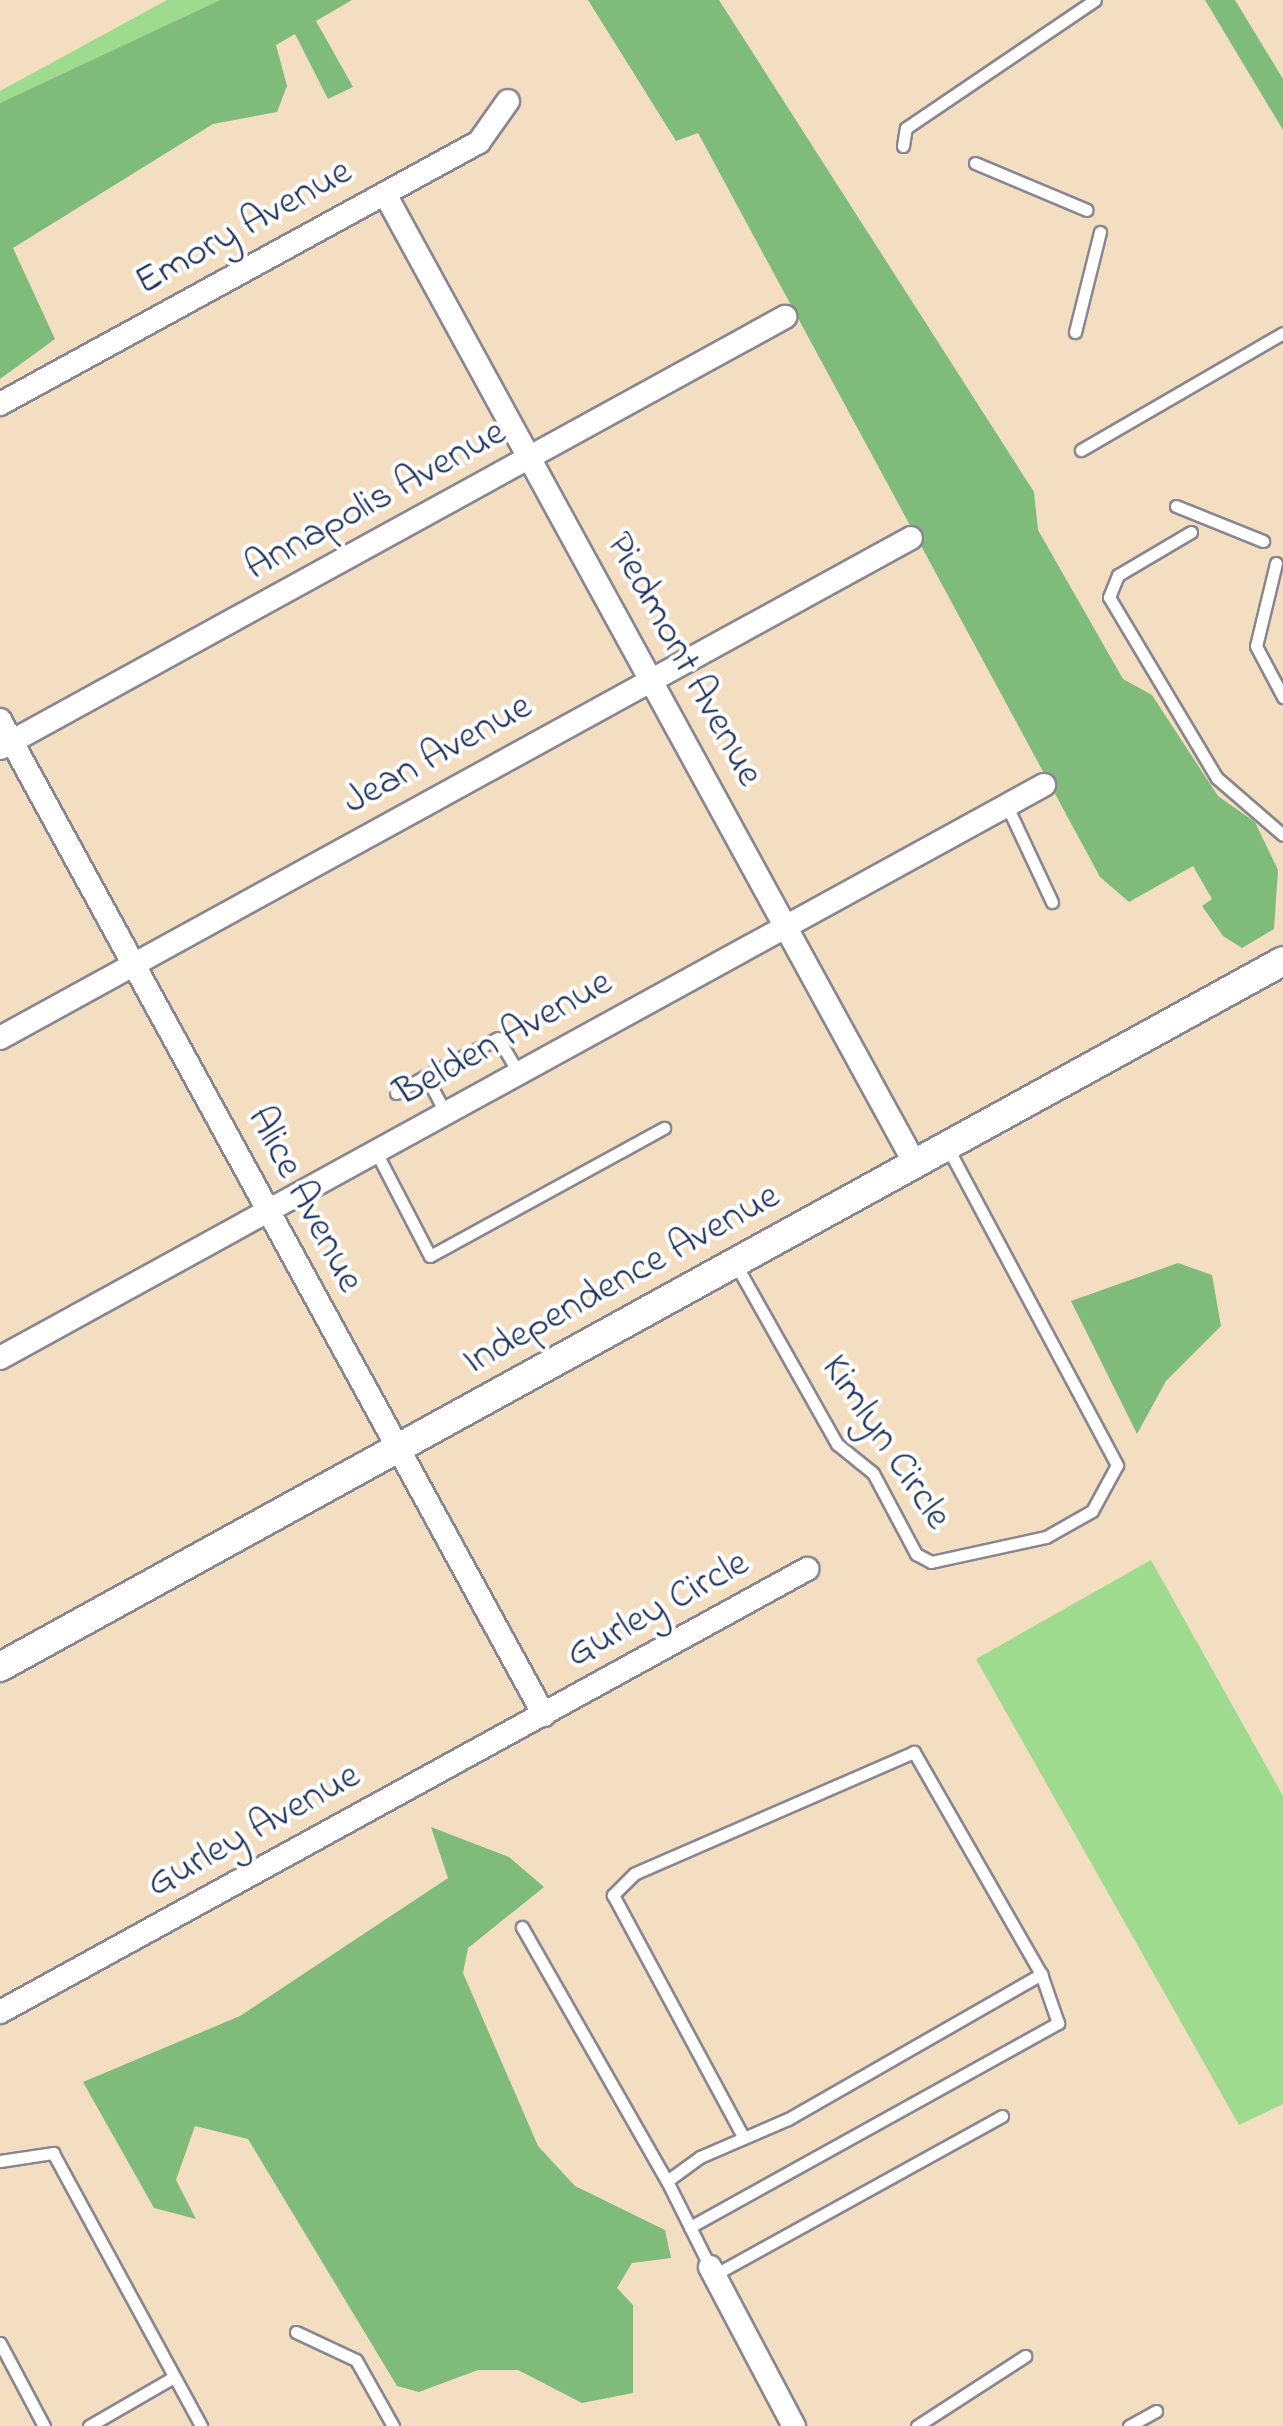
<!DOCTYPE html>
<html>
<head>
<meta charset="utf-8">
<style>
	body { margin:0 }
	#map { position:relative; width:1283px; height:2426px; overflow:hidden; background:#f4dec2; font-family:"Indie Flower",sans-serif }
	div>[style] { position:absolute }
	.green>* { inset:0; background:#9fdb8f }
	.forest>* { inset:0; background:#7fbb7a }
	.roads { filter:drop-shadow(2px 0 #888690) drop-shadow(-2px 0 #888690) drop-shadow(0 2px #888690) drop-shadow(0 -2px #888690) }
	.service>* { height:11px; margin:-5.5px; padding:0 5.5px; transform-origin:5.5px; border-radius:5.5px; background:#fff }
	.minor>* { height:22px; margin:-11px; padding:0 11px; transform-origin:11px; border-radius:11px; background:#fff }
	.tertiary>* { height:28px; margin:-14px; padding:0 14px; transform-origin:14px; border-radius:14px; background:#fff }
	span { translate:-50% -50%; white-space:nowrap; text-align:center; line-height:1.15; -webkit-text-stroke:8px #fff; paint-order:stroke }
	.street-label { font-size:40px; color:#1b2f5e }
</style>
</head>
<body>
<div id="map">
	<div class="green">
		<div style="clip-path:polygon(167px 0,220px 0,0 103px,0 91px)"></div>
		<div style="clip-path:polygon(1151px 1560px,1283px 1796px,1283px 2104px,1239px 2125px,976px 1659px)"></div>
	</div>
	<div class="forest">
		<div style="clip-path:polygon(220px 0,352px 0,316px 21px,353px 87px,328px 99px,295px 34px,276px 45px,287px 86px,277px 112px,213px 124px,13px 248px,55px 339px,0 379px,0 103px)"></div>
		<div style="clip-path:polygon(588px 0,719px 0,1034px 492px,1038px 530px,1123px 679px,1152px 695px,1218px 796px,1255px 822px,1278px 870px,1274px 929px,1242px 948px,1223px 936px,1202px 906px,1212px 899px,1193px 866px,1129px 902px,1100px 877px,698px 133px,676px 141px)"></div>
		<div style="clip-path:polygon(1205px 0,1235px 0,1283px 79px,1283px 130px)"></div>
		<div style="clip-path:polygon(1178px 1263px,1212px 1275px,1221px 1326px,1166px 1381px,1137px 1434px,1071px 1301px)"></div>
		<div style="clip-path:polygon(431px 1827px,509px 1857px,544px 1887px,468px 1948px,463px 1973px,538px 2146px,575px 2186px,665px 2230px,671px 2258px,632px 2263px,617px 2288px,633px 2305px,633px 2393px,582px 2403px,518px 2370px,478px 2370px,419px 2392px,397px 2386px,248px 2139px,195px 2126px,176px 2180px,196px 2219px,154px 2208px,83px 2082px,240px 2016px,448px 1878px)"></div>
	</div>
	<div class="roads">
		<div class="service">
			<div style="left:903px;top:146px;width:18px;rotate:-81deg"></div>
			<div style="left:906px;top:128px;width:228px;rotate:-34.1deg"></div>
			<div style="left:975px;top:163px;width:121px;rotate:22.8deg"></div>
			<div style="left:1075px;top:332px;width:103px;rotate:-76deg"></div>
			<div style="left:1081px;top:450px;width:233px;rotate:-30.1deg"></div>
			<div style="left:1176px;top:506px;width:94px;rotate:21.9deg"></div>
			<div style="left:1191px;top:532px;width:85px;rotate:149.5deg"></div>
			<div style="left:1118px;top:575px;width:24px;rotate:112deg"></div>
			<div style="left:1109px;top:597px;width:211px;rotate:59.2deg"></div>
			<div style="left:1217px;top:778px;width:87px;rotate:40.8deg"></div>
			<div style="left:1276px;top:563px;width:85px;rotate:103.5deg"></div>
			<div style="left:1256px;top:646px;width:58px;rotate:62.1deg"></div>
			<div style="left:1007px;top:806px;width:106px;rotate:64.9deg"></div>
			<div style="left:396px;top:1093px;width:34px;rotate:-30deg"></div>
			<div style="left:446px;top:1114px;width:43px;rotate:-117.8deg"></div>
			<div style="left:426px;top:1076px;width:81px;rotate:-27.8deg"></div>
			<div style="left:498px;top:1038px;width:42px;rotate:59.7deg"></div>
			<div style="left:376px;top:1152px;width:117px;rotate:62.6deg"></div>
			<div style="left:430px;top:1256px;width:267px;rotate:-28.7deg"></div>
			<div style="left:735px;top:1263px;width:208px;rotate:60.6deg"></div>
			<div style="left:837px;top:1444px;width:46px;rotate:38.9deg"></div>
			<div style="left:873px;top:1473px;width:92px;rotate:62deg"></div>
			<div style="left:916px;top:1554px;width:17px;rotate:28deg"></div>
			<div style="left:931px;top:1562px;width:118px;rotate:-12.3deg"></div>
			<div style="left:1046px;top:1537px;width:53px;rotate:-29.5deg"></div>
			<div style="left:1092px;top:1511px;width:52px;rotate:-61.5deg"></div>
			<div style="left:1117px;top:1465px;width:359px;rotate:-118.1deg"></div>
			<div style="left:522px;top:1927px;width:292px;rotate:60.3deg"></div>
			<div style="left:0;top:2161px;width:54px;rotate:-8.6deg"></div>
			<div style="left:53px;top:2153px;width:311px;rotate:61.5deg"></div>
			<div style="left:690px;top:2227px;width:51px;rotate:-116.6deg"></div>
			<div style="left:667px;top:2181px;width:41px;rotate:-36deg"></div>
			<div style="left:700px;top:2157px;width:96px;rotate:-23.4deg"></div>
			<div style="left:788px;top:2119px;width:292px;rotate:-29.8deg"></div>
			<div style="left:1041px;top:1974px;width:256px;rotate:-119.8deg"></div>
			<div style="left:914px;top:1752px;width:305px;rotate:156.5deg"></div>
			<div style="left:634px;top:1874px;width:30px;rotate:135deg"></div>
			<div style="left:613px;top:1895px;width:272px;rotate:61.7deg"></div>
			<div style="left:710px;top:2267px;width:45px;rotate:-116.6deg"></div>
			<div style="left:690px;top:2227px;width:421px;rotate:-29deg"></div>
			<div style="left:1058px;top:2023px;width:52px;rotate:-109.1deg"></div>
			<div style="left:714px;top:2275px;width:329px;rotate:-28.9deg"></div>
			<div style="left:296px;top:2332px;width:66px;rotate:25deg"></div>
			<div style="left:356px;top:2360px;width:76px;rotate:60.7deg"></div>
			<div style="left:0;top:2343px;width:94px;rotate:62.1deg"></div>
			<div style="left:89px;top:2426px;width:98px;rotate:-30deg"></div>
			<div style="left:917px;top:2426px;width:129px;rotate:-32.9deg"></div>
			<div style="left:1129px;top:2426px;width:31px;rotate:-29deg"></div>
		</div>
		<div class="minor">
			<div style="left:385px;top:194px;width:1103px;rotate:61.34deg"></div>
			<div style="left:0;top:404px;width:546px;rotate:-28.68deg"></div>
			<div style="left:479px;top:142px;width:50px;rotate:-54.7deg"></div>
			<div style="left:0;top:720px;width:1134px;rotate:61.33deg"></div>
			<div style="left:0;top:748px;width:896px;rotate:-28.77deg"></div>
			<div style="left:0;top:1038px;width:1039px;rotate:-28.76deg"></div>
			<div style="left:0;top:1358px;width:1191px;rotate:-28.76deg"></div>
			<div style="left:0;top:2012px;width:921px;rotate:-28.76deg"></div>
			<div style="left:710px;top:2267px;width:180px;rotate:62.2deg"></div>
		</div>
		<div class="tertiary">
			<div style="left:0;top:1667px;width:1464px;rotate:-28.82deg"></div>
		</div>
	</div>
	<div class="street-label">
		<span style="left:244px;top:228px;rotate:-29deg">Emory Avenue</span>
		<span style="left:376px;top:501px;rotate:-29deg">Annapolis Avenue</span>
		<span style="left:683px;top:660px;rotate:61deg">Piedmont Avenue</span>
		<span style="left:438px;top:755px;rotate:-29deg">Jean Avenue</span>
		<span style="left:504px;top:1039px;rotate:-29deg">Belden Avenue</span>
		<span style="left:304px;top:1200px;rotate:62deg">Alice Avenue</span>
		<span style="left:622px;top:1280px;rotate:-29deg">Independence Avenue</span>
		<span style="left:885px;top:1443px;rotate:56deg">Kimlyn Circle</span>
		<span style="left:658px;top:1610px;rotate:-29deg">Gurley Circle</span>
		<span style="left:254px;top:1831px;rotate:-29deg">Gurley Avenue</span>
	</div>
</div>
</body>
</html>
